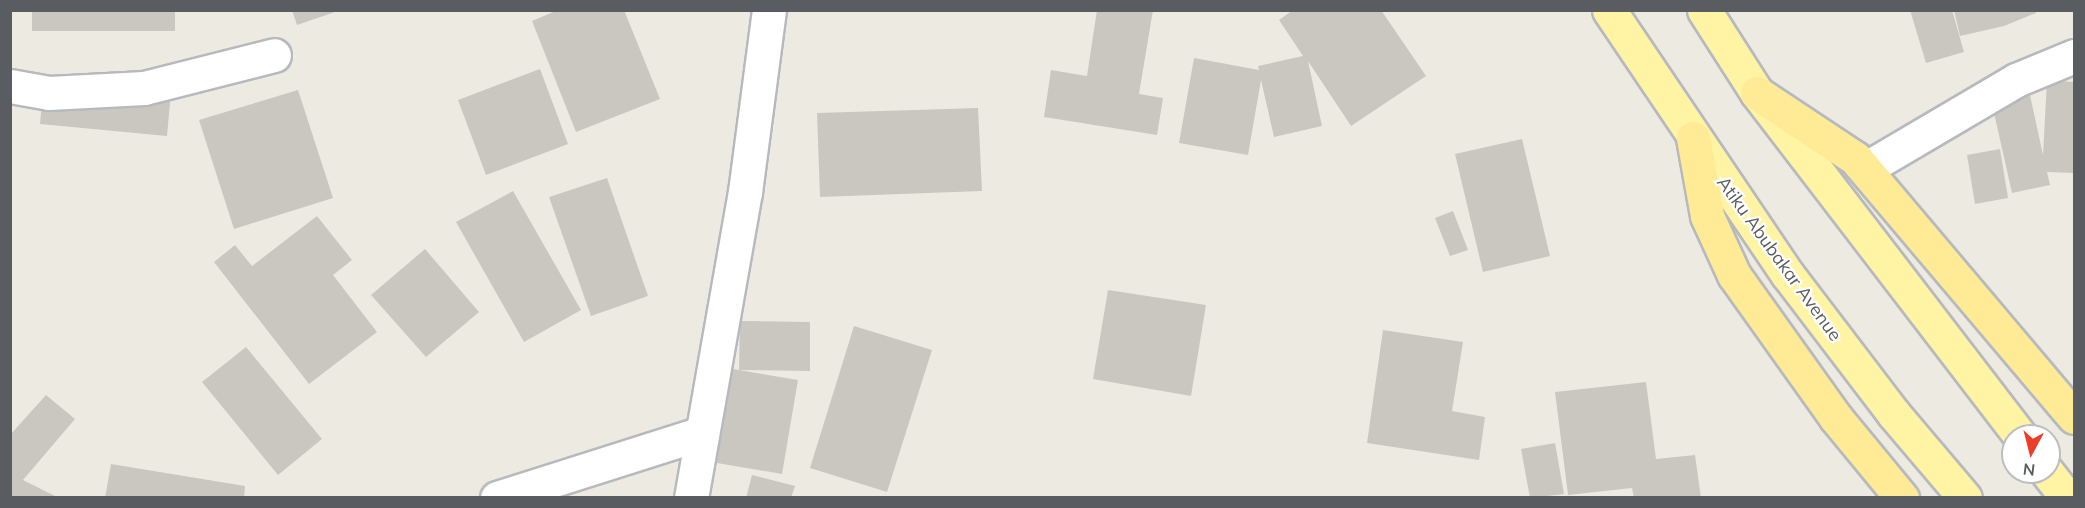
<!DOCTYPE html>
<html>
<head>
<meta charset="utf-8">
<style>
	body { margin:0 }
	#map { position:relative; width:2085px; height:508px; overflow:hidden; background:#edebe1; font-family:Mulish,sans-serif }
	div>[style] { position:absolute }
	.building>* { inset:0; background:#cac7c0 }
	.roads { filter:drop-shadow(2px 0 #b6b9be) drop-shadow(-2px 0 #b6b9be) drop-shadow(0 2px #b6b9be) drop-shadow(0 -2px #b6b9be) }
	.minor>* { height:33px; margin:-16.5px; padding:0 16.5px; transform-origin:16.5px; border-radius:16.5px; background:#fff }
	.primary>* { height:33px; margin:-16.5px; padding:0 16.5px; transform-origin:16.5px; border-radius:16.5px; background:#fff3a4 }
	.trunk>* { height:33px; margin:-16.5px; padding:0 16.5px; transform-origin:16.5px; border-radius:16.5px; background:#ffeb95 }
	span { translate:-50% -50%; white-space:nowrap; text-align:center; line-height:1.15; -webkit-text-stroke:4.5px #fff; paint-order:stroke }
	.street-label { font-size:18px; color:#595d62 }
	.frame { position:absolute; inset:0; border:12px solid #595d62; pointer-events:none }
	.north { position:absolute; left:2001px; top:424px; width:60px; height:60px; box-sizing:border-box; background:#fff; border:2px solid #bdbec0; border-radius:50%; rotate:187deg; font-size:16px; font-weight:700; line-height:24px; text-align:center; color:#595d62 }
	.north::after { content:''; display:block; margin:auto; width:21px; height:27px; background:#ec3d28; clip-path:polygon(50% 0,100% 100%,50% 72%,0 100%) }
</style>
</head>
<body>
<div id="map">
	<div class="building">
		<div style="clip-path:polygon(32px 10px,175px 10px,175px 31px,32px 31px)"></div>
		<div style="clip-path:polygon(292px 10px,338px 10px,338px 11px,297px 25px)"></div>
		<div style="clip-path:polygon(558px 10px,624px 10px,660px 99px,576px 132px,532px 21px)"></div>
		<div style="clip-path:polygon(1097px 10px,1153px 10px,1139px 94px,1163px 98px,1157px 135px,1044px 117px,1051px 70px,1087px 76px)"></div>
		<div style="clip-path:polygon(1293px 10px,1381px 10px,1426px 76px,1351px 126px,1308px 61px,1322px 126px,1274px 137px,1261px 80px,1248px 155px,1179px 143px,1194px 58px,1259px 70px,1258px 66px,1303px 56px,1279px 20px)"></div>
		<div style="clip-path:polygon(1910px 10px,1952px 10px,1964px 52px,1926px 63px)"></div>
		<div style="clip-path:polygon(1954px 10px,2035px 10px,2036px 13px,2004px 26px,1960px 36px)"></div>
		<div style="clip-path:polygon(540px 69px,568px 144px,486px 175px,458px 100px)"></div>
		<div style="clip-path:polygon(44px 80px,171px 92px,167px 136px,40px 124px)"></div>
		<div style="clip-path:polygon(2047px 80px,2074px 82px,2074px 173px,2047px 172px,2050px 185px,2012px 193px,1992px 104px,2030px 95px,2043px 155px)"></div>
		<div style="clip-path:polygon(298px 90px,333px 198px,234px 229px,199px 120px)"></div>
		<div style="clip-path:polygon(978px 108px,982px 191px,820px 197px,817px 113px)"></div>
		<div style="clip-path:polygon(1522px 139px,1550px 256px,1483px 272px,1455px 154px)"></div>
		<div style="clip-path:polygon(2000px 149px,2008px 198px,1975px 204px,1967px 155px)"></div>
		<div style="clip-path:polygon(607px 178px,648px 296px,591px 316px,549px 197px)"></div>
		<div style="clip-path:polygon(513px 191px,581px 310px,524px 342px,456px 222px)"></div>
		<div style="clip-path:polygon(1453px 211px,1468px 250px,1450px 256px,1435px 218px)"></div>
		<div style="clip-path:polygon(317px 216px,352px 260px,333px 275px,377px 332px,309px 384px,214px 262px,235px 245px,252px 266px)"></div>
		<div style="clip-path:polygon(425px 249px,479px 312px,426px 357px,371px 295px)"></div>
		<div style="clip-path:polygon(1108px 290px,1206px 305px,1191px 396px,1093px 379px)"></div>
		<div style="clip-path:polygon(740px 321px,810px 322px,810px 371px,739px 370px)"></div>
		<div style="clip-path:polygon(854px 326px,932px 350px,887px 492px,810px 468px)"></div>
		<div style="clip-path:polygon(1383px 330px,1463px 342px,1452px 411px,1485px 417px,1479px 460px,1367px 443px)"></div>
		<div style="clip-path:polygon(246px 347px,322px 439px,278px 475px,202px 382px)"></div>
		<div style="clip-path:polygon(727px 368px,798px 380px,782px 474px,711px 462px)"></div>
		<div style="clip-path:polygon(1646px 382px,1656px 459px,1695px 455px,1701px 498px,1634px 498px,1632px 488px,1568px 495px,1555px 392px)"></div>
		<div style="clip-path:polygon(46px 395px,75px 419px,23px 480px,59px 498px,10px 498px,10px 435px)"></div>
		<div style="clip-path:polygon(1555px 443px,1564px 494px,1530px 498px,1521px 449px)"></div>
		<div style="clip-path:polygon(111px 464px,245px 486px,244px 498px,105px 498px)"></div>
		<div style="clip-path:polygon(752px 475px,795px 486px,791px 498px,746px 498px)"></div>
	</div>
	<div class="roads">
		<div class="minor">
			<div style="left:10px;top:86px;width:40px;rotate:10deg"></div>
			<div style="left:49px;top:93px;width:95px;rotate:-3deg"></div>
			<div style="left:144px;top:88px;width:134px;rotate:-14.2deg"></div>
			<div style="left:1865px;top:169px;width:175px;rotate:-30.5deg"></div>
			<div style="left:2016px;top:80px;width:63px;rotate:-22.5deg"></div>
			<div style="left:497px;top:498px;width:215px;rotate:-17.6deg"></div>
			<div style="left:691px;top:498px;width:311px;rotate:-80deg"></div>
			<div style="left:745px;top:192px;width:184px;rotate:-82.5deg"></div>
		</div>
		<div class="primary">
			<div style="left:1609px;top:10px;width:320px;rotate:56deg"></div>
			<div style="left:1788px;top:275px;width:173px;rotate:52.7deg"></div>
			<div style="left:1893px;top:413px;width:111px;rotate:49.7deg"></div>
			<div style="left:1704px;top:10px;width:98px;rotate:57.4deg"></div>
			<div style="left:1757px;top:93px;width:432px;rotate:52.5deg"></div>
			<div style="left:2047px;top:472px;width:33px;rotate:52deg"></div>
		</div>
		<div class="trunk">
			<div style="left:1757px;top:93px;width:118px;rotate:33.6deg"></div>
			<div style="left:1855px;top:158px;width:339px;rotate:49.8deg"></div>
			<div style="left:1693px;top:138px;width:79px;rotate:79.8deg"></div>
			<div style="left:1707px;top:216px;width:65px;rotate:65.4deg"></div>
			<div style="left:1734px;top:275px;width:176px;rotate:54.5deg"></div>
			<div style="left:1836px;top:418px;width:104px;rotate:50.5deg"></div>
		</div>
	</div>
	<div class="street-label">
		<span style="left:1779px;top:259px;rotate:54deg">Atiku Abubakar Avenue</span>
	</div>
	<div class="frame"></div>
	<div class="north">N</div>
</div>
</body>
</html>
